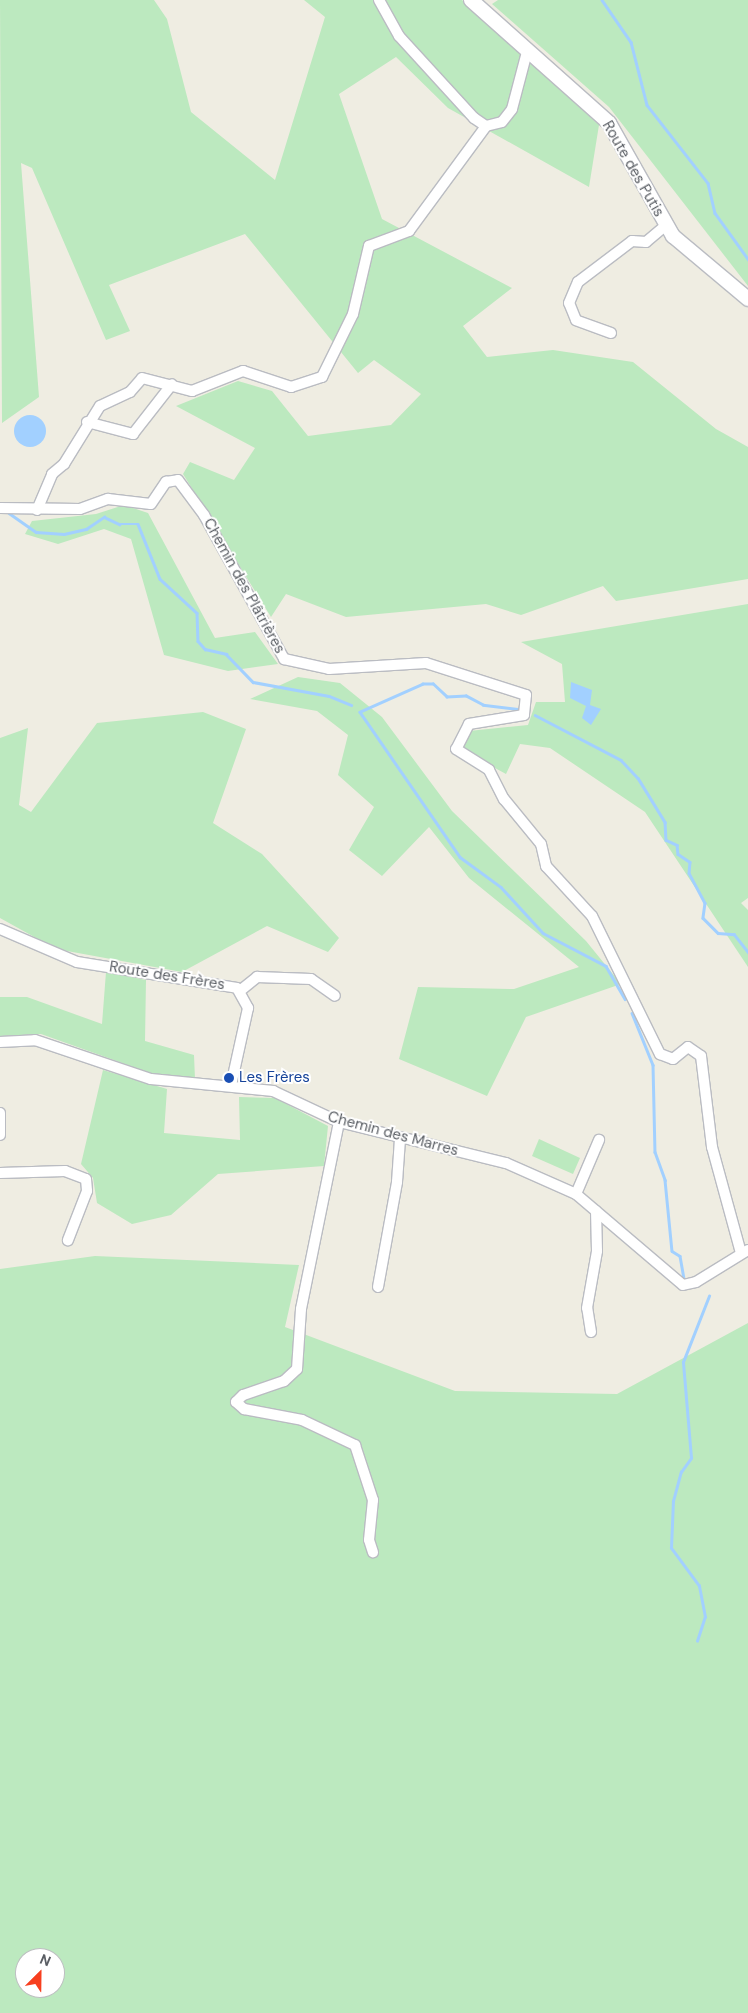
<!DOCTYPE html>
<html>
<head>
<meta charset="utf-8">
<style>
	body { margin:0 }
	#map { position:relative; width:748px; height:2013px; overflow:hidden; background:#efede2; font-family:"DM Sans",sans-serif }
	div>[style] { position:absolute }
	.green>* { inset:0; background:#bce9bf }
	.water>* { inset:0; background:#a2d0ff }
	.round { border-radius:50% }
	.stream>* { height:2.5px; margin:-1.25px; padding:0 1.25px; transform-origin:1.25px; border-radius:1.25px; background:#a2d0ff }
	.roads { filter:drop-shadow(1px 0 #babcc2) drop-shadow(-1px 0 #babcc2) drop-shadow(0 1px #babcc2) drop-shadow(0 -1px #babcc2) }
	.street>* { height:10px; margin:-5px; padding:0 5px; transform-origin:5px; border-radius:5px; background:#fff }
	.secondary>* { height:14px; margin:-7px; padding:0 7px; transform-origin:7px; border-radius:7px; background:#fff }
	.dots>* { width:14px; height:14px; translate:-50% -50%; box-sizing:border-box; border:2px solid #fff; border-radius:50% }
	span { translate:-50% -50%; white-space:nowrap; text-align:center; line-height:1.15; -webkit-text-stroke:4px #fff; paint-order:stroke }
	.street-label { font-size:15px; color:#5a5e64 }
	.transit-label { font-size:15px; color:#164399 }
	.left { translate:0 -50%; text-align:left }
	.north { position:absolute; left:15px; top:1948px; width:50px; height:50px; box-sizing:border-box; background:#fff; border:1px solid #bdbfc1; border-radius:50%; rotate:23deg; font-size:14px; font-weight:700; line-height:20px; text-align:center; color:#5a5e64 }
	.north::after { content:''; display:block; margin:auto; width:18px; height:22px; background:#f73f1f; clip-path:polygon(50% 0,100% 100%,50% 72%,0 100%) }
</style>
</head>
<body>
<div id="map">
	<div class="green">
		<div style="clip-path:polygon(0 0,154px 0,167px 19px,191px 112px,275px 180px,325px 17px,304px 0,462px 0,599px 125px,589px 187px,448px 108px,396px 57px,339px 94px,382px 219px,512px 288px,463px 326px,487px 357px,553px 350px,633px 362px,716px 429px,748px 447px,748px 579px,616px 601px,603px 586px,521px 615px,486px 604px,346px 617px,286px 594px,271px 617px,183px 474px,190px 462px,234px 480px,255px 448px,176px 406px,238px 381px,272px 391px,308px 436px,391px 425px,421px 394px,374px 360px,358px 373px,245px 234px,109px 285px,130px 331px,106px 340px,32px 168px,21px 163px,39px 397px,2px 423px)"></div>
		<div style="clip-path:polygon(498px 0,748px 0,748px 286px,609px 107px,492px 4px)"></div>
		<div style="clip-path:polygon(124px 505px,148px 513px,215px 638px,255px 632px,278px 664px,228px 671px,164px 655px,131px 539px,104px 529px,58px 544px,25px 534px,32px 521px,96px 514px)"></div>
		<div style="clip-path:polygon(748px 604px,748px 898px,741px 903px,748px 910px,748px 967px,645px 812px,550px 748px,520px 744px,506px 774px,462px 750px,469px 731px,528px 725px,536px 702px,565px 702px,562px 664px,521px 642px)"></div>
		<div style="clip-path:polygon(298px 677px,340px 683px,382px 717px,452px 811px,586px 941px,621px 984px,526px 1017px,487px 1096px,399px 1059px,418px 987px,514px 989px,579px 967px,469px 878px,429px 827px,382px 876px,349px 850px,374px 807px,338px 775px,348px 735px,317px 711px,250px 699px)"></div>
		<div style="clip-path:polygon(203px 712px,246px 729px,213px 823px,262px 854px,339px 938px,328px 952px,267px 926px,182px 972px,56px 949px,0 918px,0 738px,28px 728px,19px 805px,31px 812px,97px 723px)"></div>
		<div style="clip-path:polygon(106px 972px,146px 980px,145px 1041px,194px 1055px,195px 1079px,153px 1074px,41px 1034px,0 1036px,0 997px,27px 997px,102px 1024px)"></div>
		<div style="clip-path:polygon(103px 1070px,167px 1089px,164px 1133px,240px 1140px,239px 1097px,275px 1098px,328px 1126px,324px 1166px,218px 1174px,171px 1215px,132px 1224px,97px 1203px,93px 1178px,81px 1164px)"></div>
		<div style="clip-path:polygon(539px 1139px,580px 1158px,573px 1174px,532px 1156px)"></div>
		<div style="clip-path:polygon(evenodd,95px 1256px,299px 1265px,285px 1327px,455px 1391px,617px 1394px,748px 1323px,748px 2013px,0 2013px,0 1269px,95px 1256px,25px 1958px,55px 1958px,55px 1988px,25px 1988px,25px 1958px)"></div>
	</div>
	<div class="water">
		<div class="round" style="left:14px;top:415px;width:32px;height:32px"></div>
		<div style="clip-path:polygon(571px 682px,592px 690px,590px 705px,601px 709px,591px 725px,582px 718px,586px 706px,570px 698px)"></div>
	</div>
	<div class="stream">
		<div style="left:602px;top:0;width:51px;rotate:55.4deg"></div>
		<div style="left:631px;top:42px;width:65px;rotate:75.7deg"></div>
		<div style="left:647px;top:105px;width:99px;rotate:52deg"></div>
		<div style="left:708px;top:183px;width:31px;rotate:77deg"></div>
		<div style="left:715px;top:213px;width:57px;rotate:54.3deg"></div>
		<div style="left:9px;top:513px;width:33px;rotate:35deg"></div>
		<div style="left:36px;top:532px;width:28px;rotate:4deg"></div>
		<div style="left:64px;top:534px;width:23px;rotate:-13deg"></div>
		<div style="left:86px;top:529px;width:22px;rotate:-34deg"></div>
		<div style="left:104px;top:517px;width:17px;rotate:25deg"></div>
		<div style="left:119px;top:524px;width:19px"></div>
		<div style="left:138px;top:524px;width:59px;rotate:68.2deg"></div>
		<div style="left:160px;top:579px;width:50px;rotate:42.6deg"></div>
		<div style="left:197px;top:613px;width:28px;rotate:88deg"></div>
		<div style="left:198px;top:641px;width:11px;rotate:49deg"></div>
		<div style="left:205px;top:649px;width:22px;rotate:13deg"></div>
		<div style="left:226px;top:654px;width:39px;rotate:46deg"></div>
		<div style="left:253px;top:682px;width:77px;rotate:10.4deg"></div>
		<div style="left:329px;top:696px;width:24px;rotate:22deg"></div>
		<div style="left:522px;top:710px;width:39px;rotate:-173deg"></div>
		<div style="left:483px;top:705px;width:19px;rotate:-152deg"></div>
		<div style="left:466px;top:696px;width:19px;rotate:177deg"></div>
		<div style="left:447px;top:697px;width:19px;rotate:-137deg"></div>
		<div style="left:433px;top:684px;width:10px;rotate:180deg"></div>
		<div style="left:423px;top:684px;width:69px;rotate:156deg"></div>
		<div style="left:360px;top:712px;width:176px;rotate:55.4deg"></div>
		<div style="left:460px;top:857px;width:51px;rotate:36.2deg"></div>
		<div style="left:501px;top:887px;width:62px;rotate:47.6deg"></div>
		<div style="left:543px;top:933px;width:71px;rotate:27.6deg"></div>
		<div style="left:606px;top:966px;width:38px;rotate:60deg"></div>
		<div style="left:535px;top:715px;width:97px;rotate:27.6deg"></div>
		<div style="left:621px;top:760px;width:25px;rotate:47deg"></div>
		<div style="left:638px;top:778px;width:52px;rotate:58.5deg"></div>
		<div style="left:665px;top:822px;width:18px;rotate:87deg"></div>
		<div style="left:666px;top:840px;width:12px;rotate:24deg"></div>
		<div style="left:677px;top:845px;width:9px;rotate:84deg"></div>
		<div style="left:678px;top:854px;width:14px;rotate:34deg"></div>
		<div style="left:690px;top:862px;width:11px;rotate:95deg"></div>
		<div style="left:689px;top:873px;width:34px;rotate:62deg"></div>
		<div style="left:705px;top:903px;width:15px;rotate:98deg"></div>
		<div style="left:703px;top:918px;width:21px;rotate:45deg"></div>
		<div style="left:718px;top:933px;width:16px;rotate:4deg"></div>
		<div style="left:734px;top:934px;width:23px;rotate:52deg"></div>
		<div style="left:632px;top:1013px;width:56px;rotate:68deg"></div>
		<div style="left:653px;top:1065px;width:87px;rotate:88.7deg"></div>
		<div style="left:655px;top:1152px;width:30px;rotate:70deg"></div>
		<div style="left:665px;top:1180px;width:71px;rotate:84.4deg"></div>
		<div style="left:672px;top:1251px;width:9px;rotate:32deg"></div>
		<div style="left:680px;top:1256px;width:22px;rotate:80deg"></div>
		<div style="left:697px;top:1641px;width:25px;rotate:-72deg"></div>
		<div style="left:705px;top:1617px;width:32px;rotate:-101deg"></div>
		<div style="left:699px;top:1586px;width:47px;rotate:-126.4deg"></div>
		<div style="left:671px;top:1548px;width:47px;rotate:-87.6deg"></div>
		<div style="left:673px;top:1501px;width:30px;rotate:-75deg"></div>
		<div style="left:681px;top:1472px;width:17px;rotate:-54deg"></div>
		<div style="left:691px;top:1458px;width:96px;rotate:-94.8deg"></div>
		<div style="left:683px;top:1362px;width:71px;rotate:-68.5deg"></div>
	</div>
	<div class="roads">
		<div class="street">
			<div style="left:379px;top:0;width:41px;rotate:60.9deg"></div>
			<div style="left:399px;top:36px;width:111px;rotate:47.6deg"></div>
			<div style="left:474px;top:118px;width:14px;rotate:34deg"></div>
			<div style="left:611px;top:333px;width:37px;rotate:-160deg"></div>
			<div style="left:576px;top:320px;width:18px;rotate:-112deg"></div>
			<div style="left:569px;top:303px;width:23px;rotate:-67deg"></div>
			<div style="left:578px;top:282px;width:68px;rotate:-37.2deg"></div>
			<div style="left:632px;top:241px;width:14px;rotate:4deg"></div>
			<div style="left:646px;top:242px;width:26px;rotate:-40deg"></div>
			<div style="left:87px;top:422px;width:48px;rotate:14.6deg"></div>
			<div style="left:133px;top:434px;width:63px;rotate:-52deg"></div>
			<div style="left:0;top:508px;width:80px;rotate:0.7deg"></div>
			<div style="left:80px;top:509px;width:30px;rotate:-20deg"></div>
			<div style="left:108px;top:499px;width:43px;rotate:6.6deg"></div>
			<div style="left:151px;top:504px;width:27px;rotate:-56deg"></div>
			<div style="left:166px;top:482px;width:12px;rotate:-9deg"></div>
			<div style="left:178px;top:480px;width:44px;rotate:53.4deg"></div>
			<div style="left:204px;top:515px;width:165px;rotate:60.9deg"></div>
			<div style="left:284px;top:659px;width:46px;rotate:12.5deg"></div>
			<div style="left:329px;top:669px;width:97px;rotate:-3.5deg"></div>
			<div style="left:426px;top:663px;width:105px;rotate:17.7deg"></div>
			<div style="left:526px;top:695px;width:20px;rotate:96deg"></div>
			<div style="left:524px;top:715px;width:56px;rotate:170.7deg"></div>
			<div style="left:469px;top:724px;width:28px;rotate:117deg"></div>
			<div style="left:456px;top:749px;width:39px;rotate:32deg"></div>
			<div style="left:489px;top:770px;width:33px;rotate:63deg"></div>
			<div style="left:504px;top:799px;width:58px;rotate:50.6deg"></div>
			<div style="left:541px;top:844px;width:23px;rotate:77deg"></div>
			<div style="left:546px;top:866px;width:68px;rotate:47.4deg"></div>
			<div style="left:592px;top:916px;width:154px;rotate:63.8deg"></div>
			<div style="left:660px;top:1054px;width:14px;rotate:21deg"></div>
			<div style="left:673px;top:1059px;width:19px;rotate:-39deg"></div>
			<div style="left:688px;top:1047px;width:16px;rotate:35deg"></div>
			<div style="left:701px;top:1056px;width:92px;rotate:83.1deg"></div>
			<div style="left:712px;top:1147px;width:110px;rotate:74.7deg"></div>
			<div style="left:37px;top:510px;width:39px;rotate:-67deg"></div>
			<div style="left:52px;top:474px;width:16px;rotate:-40deg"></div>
			<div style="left:64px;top:464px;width:68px;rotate:-58.2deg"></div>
			<div style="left:100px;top:406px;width:33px;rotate:-25deg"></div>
			<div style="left:130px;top:392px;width:18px;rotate:-49deg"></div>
			<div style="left:142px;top:378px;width:52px;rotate:14.6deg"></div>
			<div style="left:192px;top:391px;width:55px;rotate:-21.4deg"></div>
			<div style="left:243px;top:371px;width:51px;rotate:18.4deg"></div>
			<div style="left:291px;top:387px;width:33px;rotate:-18deg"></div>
			<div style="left:322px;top:377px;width:70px;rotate:-63.8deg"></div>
			<div style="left:353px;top:314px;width:70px;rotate:-76.8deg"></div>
			<div style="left:369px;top:246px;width:43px;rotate:-20.6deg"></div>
			<div style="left:409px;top:231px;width:130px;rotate:-53.7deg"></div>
			<div style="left:486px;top:126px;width:16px;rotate:-14deg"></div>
			<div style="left:502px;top:122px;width:16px;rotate:-52deg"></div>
			<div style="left:512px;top:109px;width:59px;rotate:-75.3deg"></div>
			<div style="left:0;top:929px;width:84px;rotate:23.2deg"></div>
			<div style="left:77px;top:962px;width:162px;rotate:9.2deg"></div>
			<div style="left:237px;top:988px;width:23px;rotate:61deg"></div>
			<div style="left:248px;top:1008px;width:79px;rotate:102.4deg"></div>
			<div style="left:241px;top:990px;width:21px;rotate:-39deg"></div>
			<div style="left:257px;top:977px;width:54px;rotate:2.1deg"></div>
			<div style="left:311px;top:979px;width:29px;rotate:35deg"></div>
			<div style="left:0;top:1042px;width:35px;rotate:-3deg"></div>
			<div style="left:35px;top:1040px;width:122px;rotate:18.6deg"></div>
			<div style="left:151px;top:1079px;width:123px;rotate:5.6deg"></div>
			<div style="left:273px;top:1091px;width:73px;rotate:25.2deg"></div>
			<div style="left:339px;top:1122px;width:172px;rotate:13.8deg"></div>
			<div style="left:506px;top:1163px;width:77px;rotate:23.9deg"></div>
			<div style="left:576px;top:1194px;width:140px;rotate:40.4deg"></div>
			<div style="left:683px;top:1285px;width:13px;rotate:-13deg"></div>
			<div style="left:696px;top:1282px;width:61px;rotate:-31.6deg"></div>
			<div style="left:0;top:1113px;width:22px;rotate:90deg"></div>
			<div style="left:339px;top:1122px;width:191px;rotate:101.5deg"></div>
			<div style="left:301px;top:1309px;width:60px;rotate:93.8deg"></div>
			<div style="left:297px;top:1369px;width:18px;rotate:137deg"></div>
			<div style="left:284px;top:1381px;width:43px;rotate:161.1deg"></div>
			<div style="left:243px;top:1395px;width:10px;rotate:135deg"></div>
			<div style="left:236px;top:1402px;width:11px;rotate:41deg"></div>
			<div style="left:244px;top:1409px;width:59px;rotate:10.7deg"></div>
			<div style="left:302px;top:1420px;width:59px;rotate:25.3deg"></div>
			<div style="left:355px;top:1445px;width:58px;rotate:71.9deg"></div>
			<div style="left:373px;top:1500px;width:40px;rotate:95.7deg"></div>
			<div style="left:369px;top:1540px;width:13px;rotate:72deg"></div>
			<div style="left:0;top:1173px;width:65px;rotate:-1.8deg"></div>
			<div style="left:65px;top:1171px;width:22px;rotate:21deg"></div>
			<div style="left:86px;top:1179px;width:12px;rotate:85deg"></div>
			<div style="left:87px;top:1191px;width:53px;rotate:111.2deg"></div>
			<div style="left:576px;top:1194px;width:59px;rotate:-66.9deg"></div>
			<div style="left:378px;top:1287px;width:107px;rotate:-79.7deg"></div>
			<div style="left:397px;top:1182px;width:43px;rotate:-86deg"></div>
			<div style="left:591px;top:1332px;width:24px;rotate:-99deg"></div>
			<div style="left:587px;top:1308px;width:58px;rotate:-80deg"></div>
			<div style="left:597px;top:1251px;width:40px;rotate:-91.4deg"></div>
		</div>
		<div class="secondary">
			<div style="left:471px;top:0;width:185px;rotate:41.7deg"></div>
			<div style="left:609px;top:123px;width:130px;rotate:60.5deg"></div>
			<div style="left:673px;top:236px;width:98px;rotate:40deg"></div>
		</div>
	</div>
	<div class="dots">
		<div style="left:229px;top:1078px;background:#1a4fb4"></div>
	</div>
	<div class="street-label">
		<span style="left:633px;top:169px;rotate:60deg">Route des Putis</span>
		<span style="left:244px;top:586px;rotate:61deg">Chemin des Plâtrières</span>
		<span style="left:167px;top:976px;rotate:9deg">Route des Frères</span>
		<span style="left:393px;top:1134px;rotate:15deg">Chemin des Marres</span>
	</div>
	<div class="transit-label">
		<span class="left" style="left:239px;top:1078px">Les Frères</span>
	</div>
	<div class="north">N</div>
</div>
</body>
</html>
